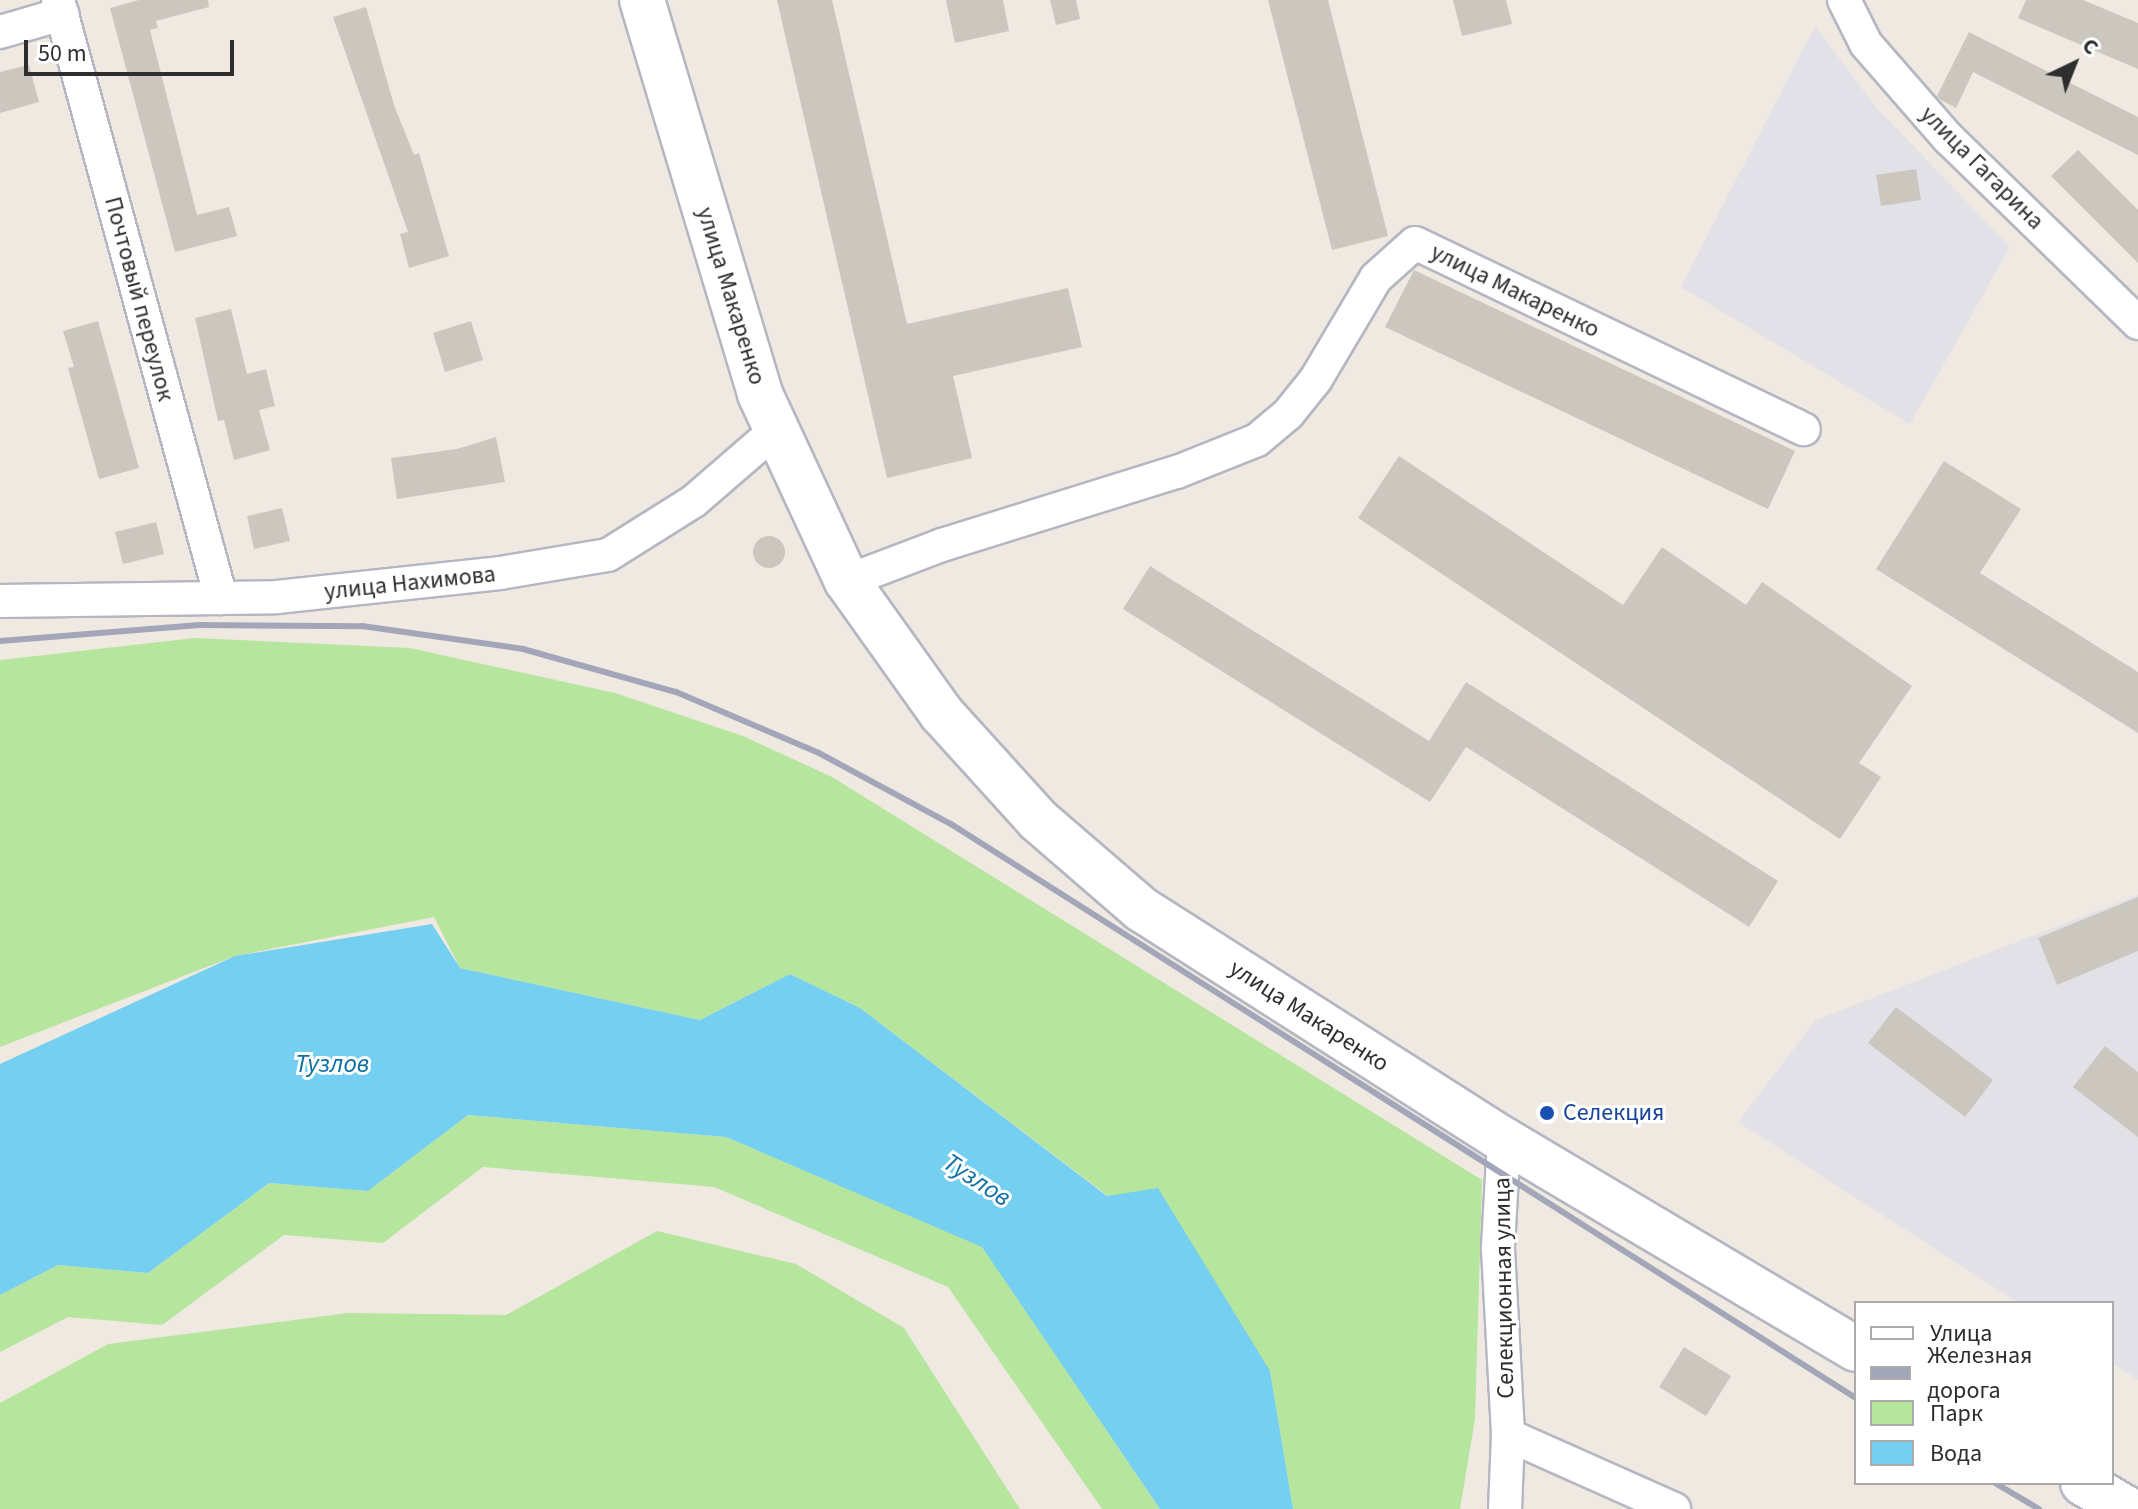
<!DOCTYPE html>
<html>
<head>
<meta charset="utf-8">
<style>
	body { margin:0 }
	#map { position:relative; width:2138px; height:1509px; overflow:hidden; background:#efe9e1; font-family:"Source Sans 3",sans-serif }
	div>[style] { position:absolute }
	.industrial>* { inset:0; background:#e3e1e8 }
	.green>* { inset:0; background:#b6e59e }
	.water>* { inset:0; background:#75cff0 }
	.building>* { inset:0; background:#cbc7bf }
	.round { border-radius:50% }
	.roads { filter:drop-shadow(2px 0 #b4b7c1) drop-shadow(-2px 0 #b4b7c1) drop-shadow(0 2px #b4b7c1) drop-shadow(0 -2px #b4b7c1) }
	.street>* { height:32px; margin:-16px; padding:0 16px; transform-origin:16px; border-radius:16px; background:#fff }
	.secondary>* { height:44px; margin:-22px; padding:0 22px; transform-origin:22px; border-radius:22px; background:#fff }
	.rail>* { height:6px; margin:-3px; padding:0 3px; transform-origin:3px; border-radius:3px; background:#a3a6b8 }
	.dots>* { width:22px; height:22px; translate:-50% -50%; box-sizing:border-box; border:4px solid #fff; border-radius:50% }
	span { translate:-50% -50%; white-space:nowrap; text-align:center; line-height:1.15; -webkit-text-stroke:6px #fff; paint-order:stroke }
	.street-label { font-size:24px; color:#2e2e2e }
	.transit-label { font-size:24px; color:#164399 }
	.left { translate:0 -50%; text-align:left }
	.water-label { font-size:26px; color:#0d6fa3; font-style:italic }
	.legend { position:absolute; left:1854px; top:1301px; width:260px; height:184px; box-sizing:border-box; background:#fff; border:2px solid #ababab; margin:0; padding:10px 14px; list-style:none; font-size:24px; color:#2e2e2e }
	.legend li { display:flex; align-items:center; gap:16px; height:40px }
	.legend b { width:40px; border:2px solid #ababab }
	.north { position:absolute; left:2034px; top:24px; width:80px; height:80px; -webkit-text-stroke:6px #fff; paint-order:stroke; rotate:43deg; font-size:22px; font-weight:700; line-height:32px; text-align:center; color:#2e2e2e }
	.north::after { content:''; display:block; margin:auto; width:28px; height:36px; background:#2e2e2e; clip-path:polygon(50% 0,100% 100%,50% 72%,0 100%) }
	.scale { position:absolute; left:24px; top:40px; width:210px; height:36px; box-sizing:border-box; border:4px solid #2e2e2e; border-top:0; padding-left:10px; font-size:24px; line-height:28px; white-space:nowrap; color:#2e2e2e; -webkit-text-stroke:6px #fff; paint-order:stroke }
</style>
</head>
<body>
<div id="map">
	<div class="industrial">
		<div style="clip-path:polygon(1815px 26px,1874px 105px,2010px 247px,1910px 424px,1681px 287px)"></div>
		<div style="clip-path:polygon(2138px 895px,2138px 1380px,2112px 1363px,2112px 1303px,2019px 1303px,1738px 1122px,1816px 1020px)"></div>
	</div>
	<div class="green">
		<div style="clip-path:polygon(195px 638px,410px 648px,615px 693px,743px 736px,832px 777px,1482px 1180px,1475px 1419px,1460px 1509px,1293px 1509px,1270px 1371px,1108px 1196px,860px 1008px,790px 974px,700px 1020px,460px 968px,434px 917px,235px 956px,0 1047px,0 660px)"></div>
		<div style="clip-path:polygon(468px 1115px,726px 1137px,982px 1246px,1160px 1509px,1102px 1509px,948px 1287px,714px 1187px,483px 1167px,383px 1243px,284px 1235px,162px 1325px,68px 1317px,0 1352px,0 1295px,58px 1265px,148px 1273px,269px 1183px,368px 1191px)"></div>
		<div style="clip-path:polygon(657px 1231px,796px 1264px,904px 1328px,1020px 1509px,0 1509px,0 1403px,108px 1344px,348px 1313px,506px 1315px)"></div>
	</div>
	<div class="water">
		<div style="clip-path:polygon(432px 924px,460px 968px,700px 1020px,790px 974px,860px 1008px,1107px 1196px,1158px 1188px,1270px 1371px,1293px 1509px,1160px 1509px,982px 1247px,726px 1137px,468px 1115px,368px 1191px,269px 1183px,148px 1273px,58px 1265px,0 1295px,0 1064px,235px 956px)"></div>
	</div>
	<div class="building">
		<div style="clip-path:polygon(139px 0,208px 0,209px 7px,156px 21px,158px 28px,150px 30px,197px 215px,229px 207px,237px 236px,175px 252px,110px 8px)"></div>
		<div style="clip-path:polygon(777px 0,832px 0,907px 324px,1068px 288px,1082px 347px,953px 376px,972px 458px,887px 478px)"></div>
		<div style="clip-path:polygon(946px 0,1003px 0,1009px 31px,955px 43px)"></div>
		<div style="clip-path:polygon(1050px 0,1076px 0,1080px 19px,1056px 25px)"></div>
		<div style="clip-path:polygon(1268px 0,1328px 0,1388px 236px,1332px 250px)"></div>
		<div style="clip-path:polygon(1453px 0,1506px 0,1512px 24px,1462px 36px)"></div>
		<div style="clip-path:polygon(2026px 0,2083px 0,2138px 23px,2138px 69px,2018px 18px)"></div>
		<div style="clip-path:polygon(366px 7px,394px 105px,414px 155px,419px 153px,449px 256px,409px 268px,400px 234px,408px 232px,333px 17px)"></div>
		<div style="clip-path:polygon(1969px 32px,2138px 117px,2138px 155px,1973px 72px,1956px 108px,1941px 100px,1937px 96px)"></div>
		<div style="clip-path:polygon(29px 65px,39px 102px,0 113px,0 72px)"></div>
		<div style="clip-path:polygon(2078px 150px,2138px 210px,2138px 263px,2051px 176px)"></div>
		<div style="clip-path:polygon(1916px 169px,1921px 200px,1881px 206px,1876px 175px)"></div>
		<div style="clip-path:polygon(1414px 270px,1795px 451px,1768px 509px,1385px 327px)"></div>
		<div style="clip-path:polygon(231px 309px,247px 374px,266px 369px,275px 406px,259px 410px,270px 450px,234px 460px,224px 420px,218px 421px,195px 318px)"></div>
		<div style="clip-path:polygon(98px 321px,139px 468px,99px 479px,68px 368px,74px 367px,63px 331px)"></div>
		<div style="clip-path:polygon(471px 321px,483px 360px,445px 372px,433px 333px)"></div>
		<div style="clip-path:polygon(496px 437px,505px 482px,397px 499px,391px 458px,457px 449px)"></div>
		<div style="clip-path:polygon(1399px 456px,1623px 605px,1662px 547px,1746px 605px,1762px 582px,1912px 686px,1859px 763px,1881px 777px,1840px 839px,1358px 518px)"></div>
		<div style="clip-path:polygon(1944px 461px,2021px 509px,1980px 573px,2138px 672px,2138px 733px,1876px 569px)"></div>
		<div style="clip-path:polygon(282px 508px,290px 541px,254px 549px,247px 516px)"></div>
		<div style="clip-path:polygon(156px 522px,164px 554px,123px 564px,115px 532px)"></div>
		<div class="round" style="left:753px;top:536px;width:32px;height:32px"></div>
		<div style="clip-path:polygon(1150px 566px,1429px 741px,1466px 682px,1778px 881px,1749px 927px,1466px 747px,1430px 802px,1123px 609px)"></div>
		<div style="clip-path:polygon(2138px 897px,2138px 951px,2057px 985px,2038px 938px)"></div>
		<div style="clip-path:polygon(1896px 1007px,1993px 1080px,1965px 1117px,1868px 1043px)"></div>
		<div style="clip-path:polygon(2105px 1046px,2138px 1072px,2138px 1137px,2073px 1087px)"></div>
		<div style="clip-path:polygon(1684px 1347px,1731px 1376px,1706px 1416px,1659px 1387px)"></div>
	</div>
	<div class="roads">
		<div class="street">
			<div style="left:58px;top:0;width:620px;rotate:74.75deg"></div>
			<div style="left:1844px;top:0;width:49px;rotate:63.4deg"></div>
			<div style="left:1866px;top:44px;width:126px;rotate:48.9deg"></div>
			<div style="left:1949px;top:139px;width:264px;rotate:44.2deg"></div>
			<div style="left:0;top:32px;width:65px;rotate:-16.2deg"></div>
			<div style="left:847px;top:581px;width:102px;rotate:-20.8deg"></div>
			<div style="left:942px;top:545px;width:246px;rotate:-17.3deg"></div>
			<div style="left:1177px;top:472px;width:86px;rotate:-21.8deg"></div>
			<div style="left:1257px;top:440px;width:40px;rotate:-40deg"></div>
			<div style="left:1288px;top:414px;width:45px;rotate:-51.3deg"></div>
			<div style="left:1316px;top:379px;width:117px;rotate:-59.3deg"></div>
			<div style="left:1376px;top:278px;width:52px;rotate:-41.9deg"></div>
			<div style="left:1415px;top:243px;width:431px;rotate:25.6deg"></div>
			<div style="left:0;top:601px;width:277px;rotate:-0.8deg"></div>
			<div style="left:277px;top:597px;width:224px;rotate:-6.1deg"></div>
			<div style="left:500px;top:573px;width:109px;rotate:-9.5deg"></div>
			<div style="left:608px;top:555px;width:102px;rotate:-32.1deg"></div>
			<div style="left:694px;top:501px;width:108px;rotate:-40.9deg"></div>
			<div style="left:1504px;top:1140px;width:109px;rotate:93.2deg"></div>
			<div style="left:1498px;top:1249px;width:186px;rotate:86.9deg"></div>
			<div style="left:1508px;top:1435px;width:74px;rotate:92.3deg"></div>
			<div style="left:1508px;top:1435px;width:182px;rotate:24deg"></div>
		</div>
		<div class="secondary">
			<div style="left:642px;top:0;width:411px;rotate:73.3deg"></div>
			<div style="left:760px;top:394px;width:206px;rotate:65.1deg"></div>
			<div style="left:847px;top:581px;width:163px;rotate:54.5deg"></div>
			<div style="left:942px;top:714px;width:143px;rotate:47.8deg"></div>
			<div style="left:1038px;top:820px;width:136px;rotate:40.8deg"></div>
			<div style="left:1141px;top:909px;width:430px;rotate:32.5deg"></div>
			<div style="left:1504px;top:1140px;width:409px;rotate:30.7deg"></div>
			<div style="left:2083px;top:1483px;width:51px;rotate:30.6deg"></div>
		</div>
	</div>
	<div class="rail">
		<div style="left:0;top:641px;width:200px;rotate:-4.6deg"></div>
		<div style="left:199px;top:625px;width:163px;rotate:0.4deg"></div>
		<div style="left:362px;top:626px;width:163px;rotate:8.1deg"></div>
		<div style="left:523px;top:649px;width:159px;rotate:15.7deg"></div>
		<div style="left:676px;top:692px;width:155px;rotate:23.1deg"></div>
		<div style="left:819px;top:753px;width:150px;rotate:28.3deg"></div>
		<div style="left:951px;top:824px;width:1072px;rotate:32.39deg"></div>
		<div style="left:1995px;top:1483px;width:51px;rotate:30.6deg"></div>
	</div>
	<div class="dots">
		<div style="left:1547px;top:1113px;background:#1a4fb4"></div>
	</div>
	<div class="street-label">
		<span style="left:1982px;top:168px;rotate:45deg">улица Гагарина</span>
		<span style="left:1515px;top:291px;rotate:26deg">улица Макаренко</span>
		<span style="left:731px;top:296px;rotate:73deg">улица Макаренко</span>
		<span style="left:139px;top:299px;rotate:75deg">Почтовый переулок</span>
		<span style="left:410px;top:583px;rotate:-6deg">улица Нахимова</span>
		<span style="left:1309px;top:1016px;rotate:33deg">улица Макаренко</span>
		<span style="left:1504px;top:1288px;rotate:-91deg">Селекционная улица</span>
	</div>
	<div class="transit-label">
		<span class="left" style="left:1563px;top:1113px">Селекция</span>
	</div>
	<div class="water-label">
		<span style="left:332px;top:1064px">Тузлов</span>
		<span style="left:977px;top:1180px;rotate:33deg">Тузлов</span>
	</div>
	<ul class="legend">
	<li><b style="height:10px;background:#fff"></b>Улица</li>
	<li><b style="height:10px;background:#a3a6b8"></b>Железная дорога</li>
	<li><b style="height:22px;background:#b6e59e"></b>Парк</li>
	<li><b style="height:22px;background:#75cff0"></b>Вода</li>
	</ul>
	<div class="north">С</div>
	<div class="scale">50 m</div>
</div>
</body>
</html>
